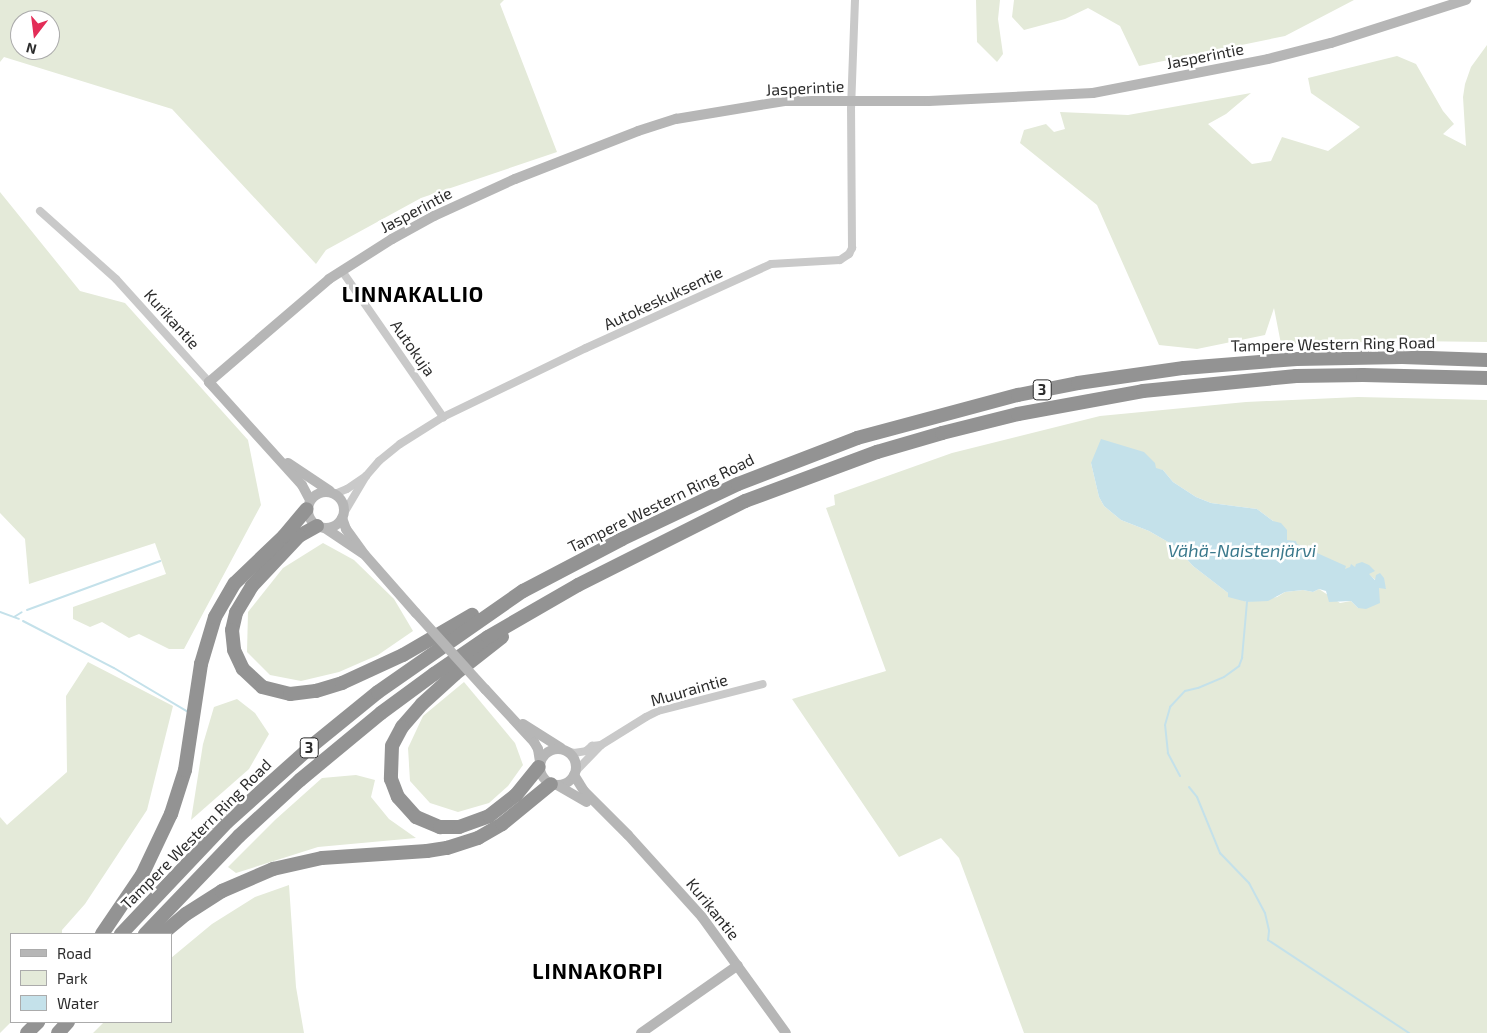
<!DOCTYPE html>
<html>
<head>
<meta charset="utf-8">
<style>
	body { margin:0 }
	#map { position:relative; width:1487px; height:1033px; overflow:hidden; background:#fff; font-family:"Exo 2",sans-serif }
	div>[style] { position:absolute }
	.green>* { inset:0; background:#e4ead9 }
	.water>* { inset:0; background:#c4e1ea }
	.stream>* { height:2px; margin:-1px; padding:0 1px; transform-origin:1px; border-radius:1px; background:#c4e1ea }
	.street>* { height:8px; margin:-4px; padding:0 4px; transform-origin:4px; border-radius:4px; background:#c9c9c9 }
	.secondary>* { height:10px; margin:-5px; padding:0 5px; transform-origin:5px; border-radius:5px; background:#b6b6b6 }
	.secondary>.ring { margin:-5px; padding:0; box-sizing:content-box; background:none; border:10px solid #b6b6b6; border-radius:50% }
	.highway>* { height:14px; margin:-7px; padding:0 7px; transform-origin:7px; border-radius:7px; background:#939393 }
	.secondary-bridge>* { height:10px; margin:-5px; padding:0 5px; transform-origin:5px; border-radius:5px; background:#b6b6b6 }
	span { translate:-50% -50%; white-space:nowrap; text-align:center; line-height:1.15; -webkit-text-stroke:5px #fff; paint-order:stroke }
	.shield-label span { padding:1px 4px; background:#fff; border:1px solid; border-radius:4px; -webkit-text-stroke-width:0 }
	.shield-label { font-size:15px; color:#2c2c2c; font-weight:700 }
	.street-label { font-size:16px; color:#2c2c2c }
	.water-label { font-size:18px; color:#3b798c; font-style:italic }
	.district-label { font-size:21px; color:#000; font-weight:700; letter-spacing:1px }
	.legend { position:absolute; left:10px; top:933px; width:162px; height:90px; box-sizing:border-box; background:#fff; border:1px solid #ababab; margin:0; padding:6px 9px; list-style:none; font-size:15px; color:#2c2c2c }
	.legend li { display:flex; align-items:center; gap:10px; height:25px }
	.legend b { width:25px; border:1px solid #ababab }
	.north { position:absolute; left:10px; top:10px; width:50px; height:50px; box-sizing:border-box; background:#fff; border:1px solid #ababab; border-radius:50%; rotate:195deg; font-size:14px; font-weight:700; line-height:20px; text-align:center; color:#2c2c2c }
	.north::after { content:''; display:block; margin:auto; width:18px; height:22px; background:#e32d57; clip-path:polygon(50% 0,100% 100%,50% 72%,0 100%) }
</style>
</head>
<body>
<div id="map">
	<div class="green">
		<div style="clip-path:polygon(evenodd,0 0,504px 0,500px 4px,557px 152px,421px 198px,326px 250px,316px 264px,172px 109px,4px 57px,0 62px,0 0,20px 20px,50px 20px,50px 50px,20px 50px,20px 20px)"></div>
		<div style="clip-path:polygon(976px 0,1000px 0,998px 19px,1003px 54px,997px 62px,977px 42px)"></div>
		<div style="clip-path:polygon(1014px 0,1354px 0,1285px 36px,1139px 66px,1120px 26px,1088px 8px,1065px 19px,1024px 30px,1012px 17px)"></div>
		<div style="clip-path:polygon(1487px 45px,1487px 342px,1408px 341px,1281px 344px,1274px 308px,1265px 335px,1197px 349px,1159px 345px,1097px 205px,1020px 143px,1024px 130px,1046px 124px,1054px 132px,1065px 129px,1060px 112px,1128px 115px,1251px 93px,1226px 114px,1208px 124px,1252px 164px,1271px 161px,1282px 137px,1328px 151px,1360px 127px,1311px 93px,1308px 78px,1397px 56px,1416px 64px,1443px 111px,1454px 124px,1443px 134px,1466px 146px,1463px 97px,1465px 84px,1471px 67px)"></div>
		<div style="clip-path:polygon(0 192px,80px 291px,125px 303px,248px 440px,261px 505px,184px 649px,169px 649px,139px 634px,129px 638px,102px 622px,90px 627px,73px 619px,73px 607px,166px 574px,155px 543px,29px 584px,25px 539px,0 513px)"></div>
		<div style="clip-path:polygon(evenodd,1358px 397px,1487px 400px,1487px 1033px,1024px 1033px,959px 858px,941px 838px,899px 857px,792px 699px,886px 671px,826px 508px,835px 505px,834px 495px,952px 453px,1100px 416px,1246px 402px,1358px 397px,1091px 463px,1163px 470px,1173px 482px,1196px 497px,1211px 503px,1257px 509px,1273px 521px,1287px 540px,1345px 570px,1355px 567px,1368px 574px,1386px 588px,1379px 588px,1358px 608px,1351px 601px,1340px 603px,1319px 589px,1313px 592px,1303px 590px,1285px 592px,1277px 597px,1247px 602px,1232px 596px,1193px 566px,1175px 546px,1149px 531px,1121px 520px,1104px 506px,1099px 497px,1091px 463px)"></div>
		<div style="clip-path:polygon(323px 543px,354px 560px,394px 599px,413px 631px,378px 655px,339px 672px,301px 681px,270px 675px,247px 652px,248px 612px,283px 568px)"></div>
		<div style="clip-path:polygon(88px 662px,173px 706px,147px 810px,85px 904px,62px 930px,62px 934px,11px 934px,11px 1022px,0 1033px,0 817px,7px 825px,67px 772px,66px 696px)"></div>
		<div style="clip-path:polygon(464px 682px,515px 743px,523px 765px,508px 786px,489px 803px,458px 812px,430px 803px,410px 781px,408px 748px,423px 716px)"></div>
		<div style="clip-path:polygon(237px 699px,255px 713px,269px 734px,249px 769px,191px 820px,203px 744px,214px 707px)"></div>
		<div style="clip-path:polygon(356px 775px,375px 780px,371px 797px,389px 819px,416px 838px,318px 847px,236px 873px,228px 867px,275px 820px,322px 778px)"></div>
		<div style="clip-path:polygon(289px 885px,296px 987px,304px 1033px,93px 1033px,104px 1022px,171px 1022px,171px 958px,212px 924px,255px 897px)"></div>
	</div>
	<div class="water">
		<div style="clip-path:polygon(1101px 439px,1144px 452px,1155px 463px,1156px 468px,1163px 470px,1173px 482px,1196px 497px,1211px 503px,1257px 509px,1273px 521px,1281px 523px,1287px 530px,1287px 540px,1296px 541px,1297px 544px,1346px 566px,1345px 569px,1350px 567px,1351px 564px,1355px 567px,1356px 564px,1362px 562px,1369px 565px,1375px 571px,1369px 574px,1375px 580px,1376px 575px,1380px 573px,1384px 578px,1386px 589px,1379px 588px,1380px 603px,1366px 609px,1358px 608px,1351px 601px,1329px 602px,1326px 591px,1319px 589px,1313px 592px,1303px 590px,1285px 592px,1268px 601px,1247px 602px,1228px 597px,1228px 593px,1193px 566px,1175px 546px,1149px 531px,1121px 520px,1104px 506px,1099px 497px,1091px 463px)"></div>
	</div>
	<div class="stream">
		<div style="left:27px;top:610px;width:142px;rotate:-20.2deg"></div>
		<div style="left:0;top:612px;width:20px;rotate:20deg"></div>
		<div style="left:14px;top:617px;width:9px;rotate:-32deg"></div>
		<div style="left:23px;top:621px;width:102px;rotate:27.3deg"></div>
		<div style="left:114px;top:668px;width:86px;rotate:30.7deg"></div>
		<div style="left:1180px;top:776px;width:26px;rotate:-118deg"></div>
		<div style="left:1168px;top:753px;width:28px;rotate:-96deg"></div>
		<div style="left:1165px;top:725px;width:19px;rotate:-74deg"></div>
		<div style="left:1170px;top:707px;width:22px;rotate:-47deg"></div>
		<div style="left:1185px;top:691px;width:13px;rotate:-13deg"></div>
		<div style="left:1198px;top:688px;width:28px;rotate:-23deg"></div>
		<div style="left:1224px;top:677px;width:19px;rotate:-36deg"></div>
		<div style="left:1239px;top:666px;width:9px;rotate:-69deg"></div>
		<div style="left:1242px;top:658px;width:56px;rotate:-84.9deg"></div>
		<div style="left:1189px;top:787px;width:13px;rotate:51deg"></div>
		<div style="left:1197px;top:797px;width:61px;rotate:67.7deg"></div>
		<div style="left:1220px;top:853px;width:42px;rotate:46deg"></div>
		<div style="left:1249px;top:883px;width:34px;rotate:62deg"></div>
		<div style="left:1265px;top:913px;width:18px;rotate:77deg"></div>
		<div style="left:1269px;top:931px;width:9px;rotate:96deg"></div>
		<div style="left:1268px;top:940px;width:169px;rotate:33.4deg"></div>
	</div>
	<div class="street">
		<div style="left:40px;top:211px;width:102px;rotate:41.8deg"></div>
		<div style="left:116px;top:279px;width:139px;rotate:47.9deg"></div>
		<div style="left:342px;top:271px;width:178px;rotate:55.3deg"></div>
		<div style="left:335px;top:494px;width:13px;rotate:-23deg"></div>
		<div style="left:347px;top:489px;width:23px;rotate:-34deg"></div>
		<div style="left:344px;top:513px;width:43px;rotate:-59.3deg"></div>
		<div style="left:366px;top:476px;width:20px;rotate:-49deg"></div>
		<div style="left:379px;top:461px;width:27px;rotate:-39deg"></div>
		<div style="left:400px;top:444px;width:51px;rotate:-32.1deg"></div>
		<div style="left:443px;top:417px;width:159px;rotate:-25.8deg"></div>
		<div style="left:586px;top:348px;width:203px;rotate:-24.4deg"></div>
		<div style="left:771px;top:264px;width:69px;rotate:-3.3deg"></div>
		<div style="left:840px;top:260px;width:11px;rotate:-34deg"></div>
		<div style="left:849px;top:254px;width:7px;rotate:-63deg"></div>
		<div style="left:852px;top:248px;width:139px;rotate:-90.4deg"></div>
		<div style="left:851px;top:109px;width:109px;rotate:-87.9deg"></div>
		<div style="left:567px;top:751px;width:7px;rotate:16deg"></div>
		<div style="left:574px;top:753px;width:12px;rotate:-9deg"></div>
		<div style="left:586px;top:751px;width:8px;rotate:-40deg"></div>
		<div style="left:592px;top:746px;width:9px;rotate:-6deg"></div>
		<div style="left:575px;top:772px;width:37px;rotate:-46deg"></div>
		<div style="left:601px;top:745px;width:53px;rotate:-31.9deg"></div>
		<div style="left:646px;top:717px;width:13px;rotate:-27deg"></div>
		<div style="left:658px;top:711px;width:108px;rotate:-14.4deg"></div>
	</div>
	<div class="secondary">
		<div style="left:288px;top:463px;width:50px;rotate:33.7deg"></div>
		<div class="ring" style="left:308px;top:492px;width:26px;height:26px"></div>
		<div style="left:310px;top:500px;width:17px;rotate:-118deg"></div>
		<div style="left:302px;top:485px;width:139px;rotate:-132.1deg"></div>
		<div style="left:209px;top:382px;width:158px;rotate:-40.6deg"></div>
		<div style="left:329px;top:279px;width:75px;rotate:-32.4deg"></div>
		<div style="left:392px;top:239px;width:48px;rotate:-28.7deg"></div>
		<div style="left:434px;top:216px;width:89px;rotate:-24.6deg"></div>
		<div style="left:515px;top:179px;width:132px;rotate:-21.3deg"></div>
		<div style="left:638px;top:131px;width:40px;rotate:-18deg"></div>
		<div style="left:676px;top:119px;width:110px;rotate:-9.4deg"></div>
		<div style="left:785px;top:101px;width:144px"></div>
		<div style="left:929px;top:101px;width:164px;rotate:-2.8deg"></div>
		<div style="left:1093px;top:93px;width:178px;rotate:-11deg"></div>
		<div style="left:1268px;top:59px;width:65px;rotate:-14.3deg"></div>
		<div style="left:1331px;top:43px;width:142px;rotate:-17.7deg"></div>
		<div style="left:342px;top:518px;width:12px;rotate:70deg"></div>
		<div style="left:346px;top:529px;width:32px;rotate:54deg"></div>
		<div style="left:365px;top:555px;width:77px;rotate:48.7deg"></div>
		<div style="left:325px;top:528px;width:45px;rotate:34deg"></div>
		<div style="left:485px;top:689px;width:72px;rotate:47.2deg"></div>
		<div style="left:534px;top:742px;width:8px;rotate:60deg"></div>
		<div style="left:538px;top:749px;width:12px;rotate:81deg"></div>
		<div style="left:523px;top:724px;width:45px;rotate:32.3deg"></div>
		<div class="ring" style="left:540px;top:749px;width:26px;height:26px"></div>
		<div style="left:574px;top:775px;width:19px;rotate:58deg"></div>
		<div style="left:584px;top:791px;width:62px;rotate:45deg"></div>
		<div style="left:628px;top:835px;width:110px;rotate:47.9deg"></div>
		<div style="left:702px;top:917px;width:143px;rotate:54.1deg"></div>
		<div style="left:557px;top:785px;width:34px;rotate:30deg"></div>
		<div style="left:641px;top:1033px;width:118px;rotate:-35deg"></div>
	</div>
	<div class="highway">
		<div style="left:317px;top:526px;width:21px;rotate:151deg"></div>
		<div style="left:299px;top:536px;width:69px;rotate:133.2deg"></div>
		<div style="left:252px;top:586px;width:31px;rotate:121deg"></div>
		<div style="left:236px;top:613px;width:17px;rotate:103deg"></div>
		<div style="left:232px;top:630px;width:20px;rotate:84deg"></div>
		<div style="left:234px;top:650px;width:21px;rotate:65deg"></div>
		<div style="left:243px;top:669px;width:26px;rotate:43deg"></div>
		<div style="left:262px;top:687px;width:29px;rotate:14deg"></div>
		<div style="left:290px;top:694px;width:26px;rotate:-7deg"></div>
		<div style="left:316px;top:691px;width:27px;rotate:-17deg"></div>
		<div style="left:342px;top:683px;width:67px;rotate:-24.7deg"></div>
		<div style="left:403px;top:655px;width:80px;rotate:-30.1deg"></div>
		<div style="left:502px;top:637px;width:60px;rotate:141.8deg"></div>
		<div style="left:455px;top:674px;width:45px;rotate:137.7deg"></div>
		<div style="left:422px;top:704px;width:30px;rotate:131deg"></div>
		<div style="left:402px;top:727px;width:21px;rotate:118deg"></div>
		<div style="left:392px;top:746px;width:33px;rotate:92deg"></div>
		<div style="left:391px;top:779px;width:19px;rotate:69deg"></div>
		<div style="left:398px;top:797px;width:27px;rotate:48deg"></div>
		<div style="left:416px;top:817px;width:26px;rotate:23deg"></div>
		<div style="left:440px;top:827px;width:19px"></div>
		<div style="left:459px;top:827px;width:32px;rotate:-20deg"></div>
		<div style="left:489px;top:816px;width:34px;rotate:-38deg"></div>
		<div style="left:516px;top:795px;width:36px;rotate:-51deg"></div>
		<div style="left:102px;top:934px;width:71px;rotate:-55.9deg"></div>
		<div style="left:142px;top:875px;width:68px;rotate:-64.6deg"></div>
		<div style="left:171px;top:814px;width:46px;rotate:-72.3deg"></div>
		<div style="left:185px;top:770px;width:107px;rotate:-81.4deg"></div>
		<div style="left:201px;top:664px;width:49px;rotate:-73.4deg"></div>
		<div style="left:215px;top:617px;width:39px;rotate:-60deg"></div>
		<div style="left:235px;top:583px;width:68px;rotate:-43.8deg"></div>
		<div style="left:284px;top:536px;width:35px;rotate:-50deg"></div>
		<div style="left:121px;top:934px;width:154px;rotate:-46.6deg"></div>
		<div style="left:227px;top:822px;width:117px;rotate:-41.9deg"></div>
		<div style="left:314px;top:744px;width:82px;rotate:-39.1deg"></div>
		<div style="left:378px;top:692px;width:177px;rotate:-34.9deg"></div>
		<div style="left:523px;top:591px;width:112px;rotate:-27.7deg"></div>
		<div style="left:622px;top:539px;width:128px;rotate:-25.4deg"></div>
		<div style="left:738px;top:484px;width:128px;rotate:-21.1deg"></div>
		<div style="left:857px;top:438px;width:167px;rotate:-15deg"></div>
		<div style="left:1018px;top:395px;width:61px;rotate:-11.3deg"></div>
		<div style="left:1078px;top:383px;width:107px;rotate:-8.1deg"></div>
		<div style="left:1184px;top:368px;width:113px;rotate:-4.6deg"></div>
		<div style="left:1297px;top:359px;width:105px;rotate:-1.1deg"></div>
		<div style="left:1402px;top:357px;width:85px;rotate:2deg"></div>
		<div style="left:145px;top:934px;width:136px;rotate:-46.2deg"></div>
		<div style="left:239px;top:836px;width:83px;rotate:-42.6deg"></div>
		<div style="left:300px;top:780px;width:105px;rotate:-39.6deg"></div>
		<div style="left:381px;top:713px;width:66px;rotate:-36.3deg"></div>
		<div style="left:434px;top:674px;width:65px;rotate:-34.4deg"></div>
		<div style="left:488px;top:637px;width:104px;rotate:-30deg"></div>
		<div style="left:578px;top:585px;width:187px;rotate:-26.7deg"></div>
		<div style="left:745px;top:501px;width:141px;rotate:-20.4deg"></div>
		<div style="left:877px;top:452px;width:68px;rotate:-16.3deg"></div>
		<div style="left:942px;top:433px;width:78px;rotate:-14deg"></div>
		<div style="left:1018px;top:414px;width:127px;rotate:-10.4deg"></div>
		<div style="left:1143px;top:391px;width:154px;rotate:-5.6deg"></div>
		<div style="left:1296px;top:376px;width:67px;rotate:-0.9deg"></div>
		<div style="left:1363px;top:375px;width:124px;rotate:1.4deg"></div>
		<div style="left:162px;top:934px;width:31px;rotate:-40deg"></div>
		<div style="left:186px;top:914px;width:43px;rotate:-32.6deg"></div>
		<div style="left:222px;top:891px;width:56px;rotate:-23.3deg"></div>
		<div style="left:273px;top:869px;width:50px;rotate:-12.7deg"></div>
		<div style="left:322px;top:858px;width:105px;rotate:-3.8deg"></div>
		<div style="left:427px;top:851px;width:20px;rotate:-9deg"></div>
		<div style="left:447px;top:848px;width:33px;rotate:-18deg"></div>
		<div style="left:478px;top:838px;width:28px;rotate:-30deg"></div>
		<div style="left:502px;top:824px;width:63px;rotate:-39.2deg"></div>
		<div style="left:27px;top:1033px;width:16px;rotate:-45deg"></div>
		<div style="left:58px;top:1033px;width:15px;rotate:-48deg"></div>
	</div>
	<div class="secondary-bridge">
		<div style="left:416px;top:613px;width:103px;rotate:47.8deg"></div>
	</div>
	<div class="shield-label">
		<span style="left:1042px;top:390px">3</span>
		<span style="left:309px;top:748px">3</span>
	</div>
	<div class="street-label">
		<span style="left:1205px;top:56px;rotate:-11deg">Jasperintie</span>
		<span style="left:805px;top:88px;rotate:-3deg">Jasperintie</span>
		<span style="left:416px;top:210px;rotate:-28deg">Jasperintie</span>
		<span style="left:663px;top:298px;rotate:-25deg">Autokeskuksentie</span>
		<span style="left:172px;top:319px;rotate:48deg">Kurikantie</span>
		<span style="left:1333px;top:344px;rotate:-1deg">Tampere Western Ring Road</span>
		<span style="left:413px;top:348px;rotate:55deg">Autokuja</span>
		<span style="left:661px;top:503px;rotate:-26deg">Tampere Western Ring Road</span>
		<span style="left:689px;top:690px;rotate:-16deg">Muuraintie</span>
		<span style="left:196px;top:834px;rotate:-45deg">Tampere Western Ring Road</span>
		<span style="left:713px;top:909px;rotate:51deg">Kurikantie</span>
	</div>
	<div class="water-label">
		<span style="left:1242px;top:550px">Vähä-Naistenjärvi</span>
	</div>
	<div class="district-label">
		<span style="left:413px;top:294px">LINNAKALLIO</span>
		<span style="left:598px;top:971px">LINNAKORPI</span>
	</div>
	<ul class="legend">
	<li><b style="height:6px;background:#b6b6b6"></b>Road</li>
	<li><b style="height:14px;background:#e4ead9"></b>Park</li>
	<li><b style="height:14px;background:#c4e1ea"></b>Water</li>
	</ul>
	<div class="north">N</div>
</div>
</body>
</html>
